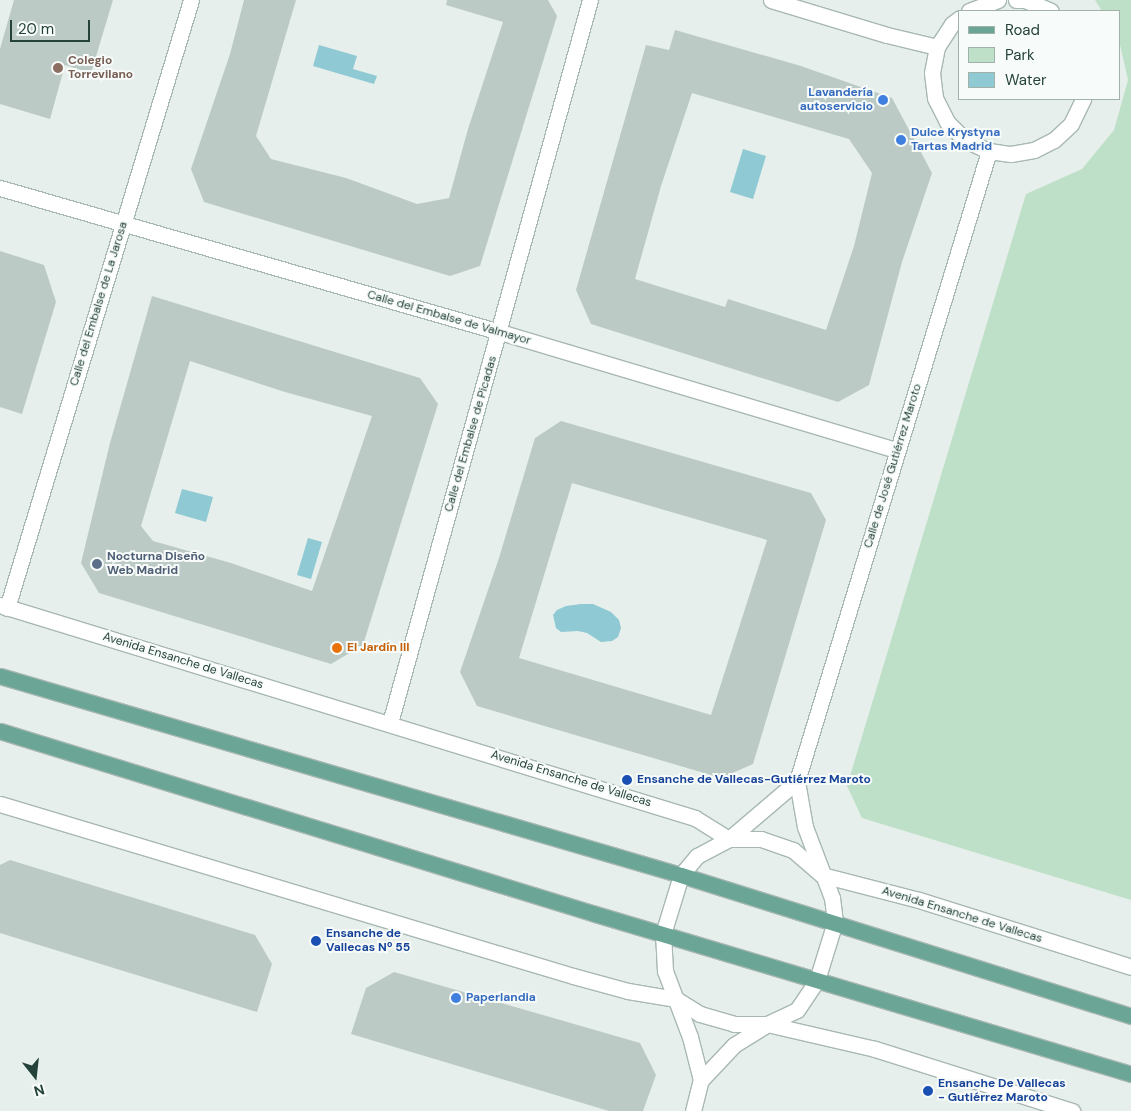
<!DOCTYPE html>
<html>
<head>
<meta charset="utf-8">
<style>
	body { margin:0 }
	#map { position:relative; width:1131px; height:1111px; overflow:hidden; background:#e6efeb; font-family:"DM Sans",sans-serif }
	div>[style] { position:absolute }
	.green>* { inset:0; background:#bfe0c8 }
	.water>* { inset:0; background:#8ec9d4 }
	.building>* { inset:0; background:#bbcac4 }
	.roads { filter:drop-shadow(1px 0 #a8b8b2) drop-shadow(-1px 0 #a8b8b2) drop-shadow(0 1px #a8b8b2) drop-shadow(0 -1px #a8b8b2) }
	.minor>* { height:15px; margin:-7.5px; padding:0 7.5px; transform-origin:7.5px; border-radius:7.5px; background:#fff }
	.tertiary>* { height:15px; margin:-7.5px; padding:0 7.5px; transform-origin:7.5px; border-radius:7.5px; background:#fff }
	.secondary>* { height:15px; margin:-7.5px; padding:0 7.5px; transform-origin:7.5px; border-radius:7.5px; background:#fff }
	.primary>* { height:15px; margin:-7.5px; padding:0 7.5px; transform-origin:7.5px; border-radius:7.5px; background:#6aa596 }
	.dots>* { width:14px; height:14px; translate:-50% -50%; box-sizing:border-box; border:2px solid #f7fbf9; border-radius:50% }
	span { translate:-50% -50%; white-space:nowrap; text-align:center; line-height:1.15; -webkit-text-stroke:4px #f7fbf9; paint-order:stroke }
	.education-label { font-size:12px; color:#785e54; font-weight:700 }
	.left { translate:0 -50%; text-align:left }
	.shop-label { font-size:12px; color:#366cbe; font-weight:700 }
	.right { translate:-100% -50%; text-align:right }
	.street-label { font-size:12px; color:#24423a }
	.service-label { font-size:12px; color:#4e5e75; font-weight:700 }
	.food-label { font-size:12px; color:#c56008; font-weight:700 }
	.transit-label { font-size:12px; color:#164399; font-weight:700 }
	.legend { position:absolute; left:958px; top:10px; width:162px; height:90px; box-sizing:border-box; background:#f7fbf9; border:1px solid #a3b1ad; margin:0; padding:6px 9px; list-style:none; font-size:15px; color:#24423a }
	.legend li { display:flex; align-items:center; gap:10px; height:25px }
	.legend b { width:25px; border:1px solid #a3b1ad }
	.north { position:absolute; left:10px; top:1051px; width:50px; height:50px; -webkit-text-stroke:4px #f7fbf9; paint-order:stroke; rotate:164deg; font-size:14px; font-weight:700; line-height:20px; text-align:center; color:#24423a }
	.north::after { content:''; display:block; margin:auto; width:18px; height:22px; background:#24423a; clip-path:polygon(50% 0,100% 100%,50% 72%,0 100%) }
	.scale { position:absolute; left:10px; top:20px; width:80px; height:22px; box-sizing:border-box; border:2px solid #24423a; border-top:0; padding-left:6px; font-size:15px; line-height:18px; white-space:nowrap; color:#24423a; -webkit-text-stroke:4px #f7fbf9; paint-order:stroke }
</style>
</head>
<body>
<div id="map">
	<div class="green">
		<div style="clip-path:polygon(1095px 0,1131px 0,1131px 900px,862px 818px,847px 786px,1026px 194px,1082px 169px,1114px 130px,1128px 80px,1120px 45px,1120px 11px,1102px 11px)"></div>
	</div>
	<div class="water">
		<div style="clip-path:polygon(319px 45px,357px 56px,353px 69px,377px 76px,374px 84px,313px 66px)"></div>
		<div style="clip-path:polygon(743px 149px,766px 156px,753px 199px,730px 192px)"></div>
		<div style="clip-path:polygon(182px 489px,213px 497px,206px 522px,175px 513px)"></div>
		<div style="clip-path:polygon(308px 538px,322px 542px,311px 579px,297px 575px)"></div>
		<div style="clip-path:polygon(581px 604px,593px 604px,611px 612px,619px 620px,621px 628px,618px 637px,612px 641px,601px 642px,587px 633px,578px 631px,561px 632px,556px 628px,553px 615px,557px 610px,566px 606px)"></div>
	</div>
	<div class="building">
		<div style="clip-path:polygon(14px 0,113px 0,91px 73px,65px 65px,50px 119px,0 104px,0 49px)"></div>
		<div style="clip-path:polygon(244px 0,296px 0,256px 136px,271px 159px,346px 178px,417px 204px,449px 198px,468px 129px,503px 22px,446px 5px,447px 0,548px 0,557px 16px,480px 266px,450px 276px,204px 202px,191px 169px,230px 54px)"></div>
		<div style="clip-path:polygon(evenodd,675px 30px,801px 66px,892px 98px,932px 173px,902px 262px,869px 385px,838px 402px,591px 324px,576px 290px,646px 45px,669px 50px,675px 30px,692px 93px,849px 139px,872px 173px,854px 246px,826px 330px,728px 299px,725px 307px,635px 279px,661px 186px,692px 93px)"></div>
		<div style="clip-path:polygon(0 251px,44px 265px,56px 302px,22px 414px,0 407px)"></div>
		<div style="clip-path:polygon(evenodd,152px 296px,420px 378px,438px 404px,363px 645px,331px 664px,99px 593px,81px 563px,110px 443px,152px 296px,190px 361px,285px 392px,372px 416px,312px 591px,231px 563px,153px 541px,141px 526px,190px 361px)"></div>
		<div style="clip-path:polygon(evenodd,561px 421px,811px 493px,826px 520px,753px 764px,721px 778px,477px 706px,460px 672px,499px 558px,535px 438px,561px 421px,572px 483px,767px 540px,711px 715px,519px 658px,572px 483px)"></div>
		<div style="clip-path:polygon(10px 860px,255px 935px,272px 964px,257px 1012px,0 933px,0 865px)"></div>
		<div style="clip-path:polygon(394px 972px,640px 1043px,656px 1075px,643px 1111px,609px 1111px,351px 1034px,366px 988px)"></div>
	</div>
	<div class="roads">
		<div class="minor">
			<div style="left:771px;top:0;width:121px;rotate:16.8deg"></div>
			<div style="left:887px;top:35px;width:51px;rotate:13.5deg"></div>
			<div style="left:1016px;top:0;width:9px"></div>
			<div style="left:1025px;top:0;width:28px;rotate:23deg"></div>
			<div style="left:969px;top:11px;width:31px;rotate:-21deg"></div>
			<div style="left:960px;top:18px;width:10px;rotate:143deg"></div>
			<div style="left:952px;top:24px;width:27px;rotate:123deg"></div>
			<div style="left:937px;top:47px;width:26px;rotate:101deg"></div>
			<div style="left:932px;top:73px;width:25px;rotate:83deg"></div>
			<div style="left:935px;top:98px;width:27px;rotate:63deg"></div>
			<div style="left:947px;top:122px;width:25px;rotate:45deg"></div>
			<div style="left:965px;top:140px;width:26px;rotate:25deg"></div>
			<div style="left:989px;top:151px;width:22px;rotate:8deg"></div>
			<div style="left:1011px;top:154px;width:23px;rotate:-10deg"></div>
			<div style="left:1034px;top:150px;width:22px;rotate:-27deg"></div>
			<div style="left:1054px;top:140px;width:23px;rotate:-43deg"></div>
			<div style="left:1071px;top:124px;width:28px;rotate:-64deg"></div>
			<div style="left:0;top:188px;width:520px;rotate:16.07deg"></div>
			<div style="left:500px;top:332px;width:414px;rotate:16.6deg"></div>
			<div style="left:7px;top:608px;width:635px;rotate:-73.16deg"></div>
			<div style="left:390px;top:723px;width:750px;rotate:-74.54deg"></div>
			<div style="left:797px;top:781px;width:659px;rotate:-73.05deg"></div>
		</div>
		<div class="tertiary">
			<div style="left:0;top:605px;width:727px;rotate:17.04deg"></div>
			<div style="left:695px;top:818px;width:40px;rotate:32deg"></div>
			<div style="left:729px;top:839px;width:32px"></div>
			<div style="left:761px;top:839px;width:34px;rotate:19deg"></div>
			<div style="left:793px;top:850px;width:38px;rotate:41deg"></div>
			<div style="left:822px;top:875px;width:100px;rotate:14.5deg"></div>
			<div style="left:919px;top:900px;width:222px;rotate:17.5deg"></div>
			<div style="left:0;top:804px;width:598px;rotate:16.71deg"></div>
			<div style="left:573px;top:976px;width:57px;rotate:15.3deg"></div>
			<div style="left:628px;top:991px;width:49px;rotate:9.5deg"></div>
			<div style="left:676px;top:999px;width:28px;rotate:32deg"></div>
			<div style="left:700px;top:1014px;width:35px;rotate:16deg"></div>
			<div style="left:734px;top:1024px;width:33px"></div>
			<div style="left:767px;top:1024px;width:111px;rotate:13deg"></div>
			<div style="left:875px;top:1049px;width:207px;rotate:17.5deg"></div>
		</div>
		<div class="secondary">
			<div style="left:701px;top:1080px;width:48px;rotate:-46.7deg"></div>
			<div style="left:734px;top:1045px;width:39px;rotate:-32deg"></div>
			<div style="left:767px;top:1024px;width:33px;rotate:-25deg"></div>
			<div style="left:797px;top:1010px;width:36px;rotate:-56deg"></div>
			<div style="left:817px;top:980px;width:61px;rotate:-72.8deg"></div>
			<div style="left:835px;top:922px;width:24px;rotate:-97deg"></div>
			<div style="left:832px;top:898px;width:76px;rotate:-110.8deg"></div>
			<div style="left:805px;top:827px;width:47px;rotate:-99.9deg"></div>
			<div style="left:693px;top:1111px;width:32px;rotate:-76deg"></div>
			<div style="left:701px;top:1080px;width:44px;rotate:-104.3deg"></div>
			<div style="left:690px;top:1037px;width:71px;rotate:-110.7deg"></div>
			<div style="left:665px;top:971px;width:37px;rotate:-93deg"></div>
			<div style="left:663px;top:934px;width:62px;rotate:-73deg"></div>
			<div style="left:681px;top:875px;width:25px;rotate:-50deg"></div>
			<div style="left:697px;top:856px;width:36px;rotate:-28deg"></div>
			<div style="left:729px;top:839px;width:89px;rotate:-40.5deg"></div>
		</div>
		<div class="primary">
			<div style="left:0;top:676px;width:709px;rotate:16.29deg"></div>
			<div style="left:681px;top:875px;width:472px;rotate:17.4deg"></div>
			<div style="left:0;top:731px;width:619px;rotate:17.09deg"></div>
			<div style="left:592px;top:913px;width:563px;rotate:16.63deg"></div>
		</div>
	</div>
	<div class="dots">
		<div style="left:58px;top:68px;background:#8d6e63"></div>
		<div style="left:883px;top:100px;background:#3f7fe0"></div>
		<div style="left:901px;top:140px;background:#3f7fe0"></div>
		<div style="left:97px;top:564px;background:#5c6f8a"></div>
		<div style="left:337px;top:648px;background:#e8710a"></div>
		<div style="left:627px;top:780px;background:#1a4fb4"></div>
		<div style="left:316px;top:941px;background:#1a4fb4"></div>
		<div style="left:456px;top:998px;background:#3f7fe0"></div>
		<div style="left:928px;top:1091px;background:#1a4fb4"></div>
	</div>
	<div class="education-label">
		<span class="left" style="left:68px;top:68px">Colegio<br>Torrevilano</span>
	</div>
	<div class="shop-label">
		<span class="right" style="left:873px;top:100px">Lavandería<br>autoservicio</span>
		<span class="left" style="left:911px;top:140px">Dulce Krystyna<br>Tartas Madrid</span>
		<span class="left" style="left:466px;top:998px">Paperlandia</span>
	</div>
	<div class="street-label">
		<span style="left:99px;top:304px;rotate:-73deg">Calle del Embalse de La Jarosa</span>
		<span style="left:449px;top:318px;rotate:16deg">Calle del Embalse de Valmayor</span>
		<span style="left:471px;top:434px;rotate:-74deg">Calle del Embalse de Picadas</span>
		<span style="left:893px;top:466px;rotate:-73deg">Calle de José Gutiérrez Maroto</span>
		<span style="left:183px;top:661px;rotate:17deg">Avenida Ensanche de Vallecas</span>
		<span style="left:571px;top:779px;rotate:17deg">Avenida Ensanche de Vallecas</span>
		<span style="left:962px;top:915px;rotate:17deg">Avenida Ensanche de Vallecas</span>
	</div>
	<div class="service-label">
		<span class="left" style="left:107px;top:564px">Nocturna Diseño<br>Web Madrid</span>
	</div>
	<div class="food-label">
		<span class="left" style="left:347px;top:648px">El Jardín III</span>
	</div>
	<div class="transit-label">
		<span class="left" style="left:637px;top:780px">Ensanche de Vallecas-Gutiérrez Maroto</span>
		<span class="left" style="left:326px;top:941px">Ensanche de<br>Vallecas Nº 55</span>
		<span class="left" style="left:938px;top:1091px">Ensanche De Vallecas<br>- Gutiérrez Maroto</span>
	</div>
	<ul class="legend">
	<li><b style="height:6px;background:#6aa596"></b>Road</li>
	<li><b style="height:14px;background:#bfe0c8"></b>Park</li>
	<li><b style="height:14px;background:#8ec9d4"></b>Water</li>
	</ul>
	<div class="north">N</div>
	<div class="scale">20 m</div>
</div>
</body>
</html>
